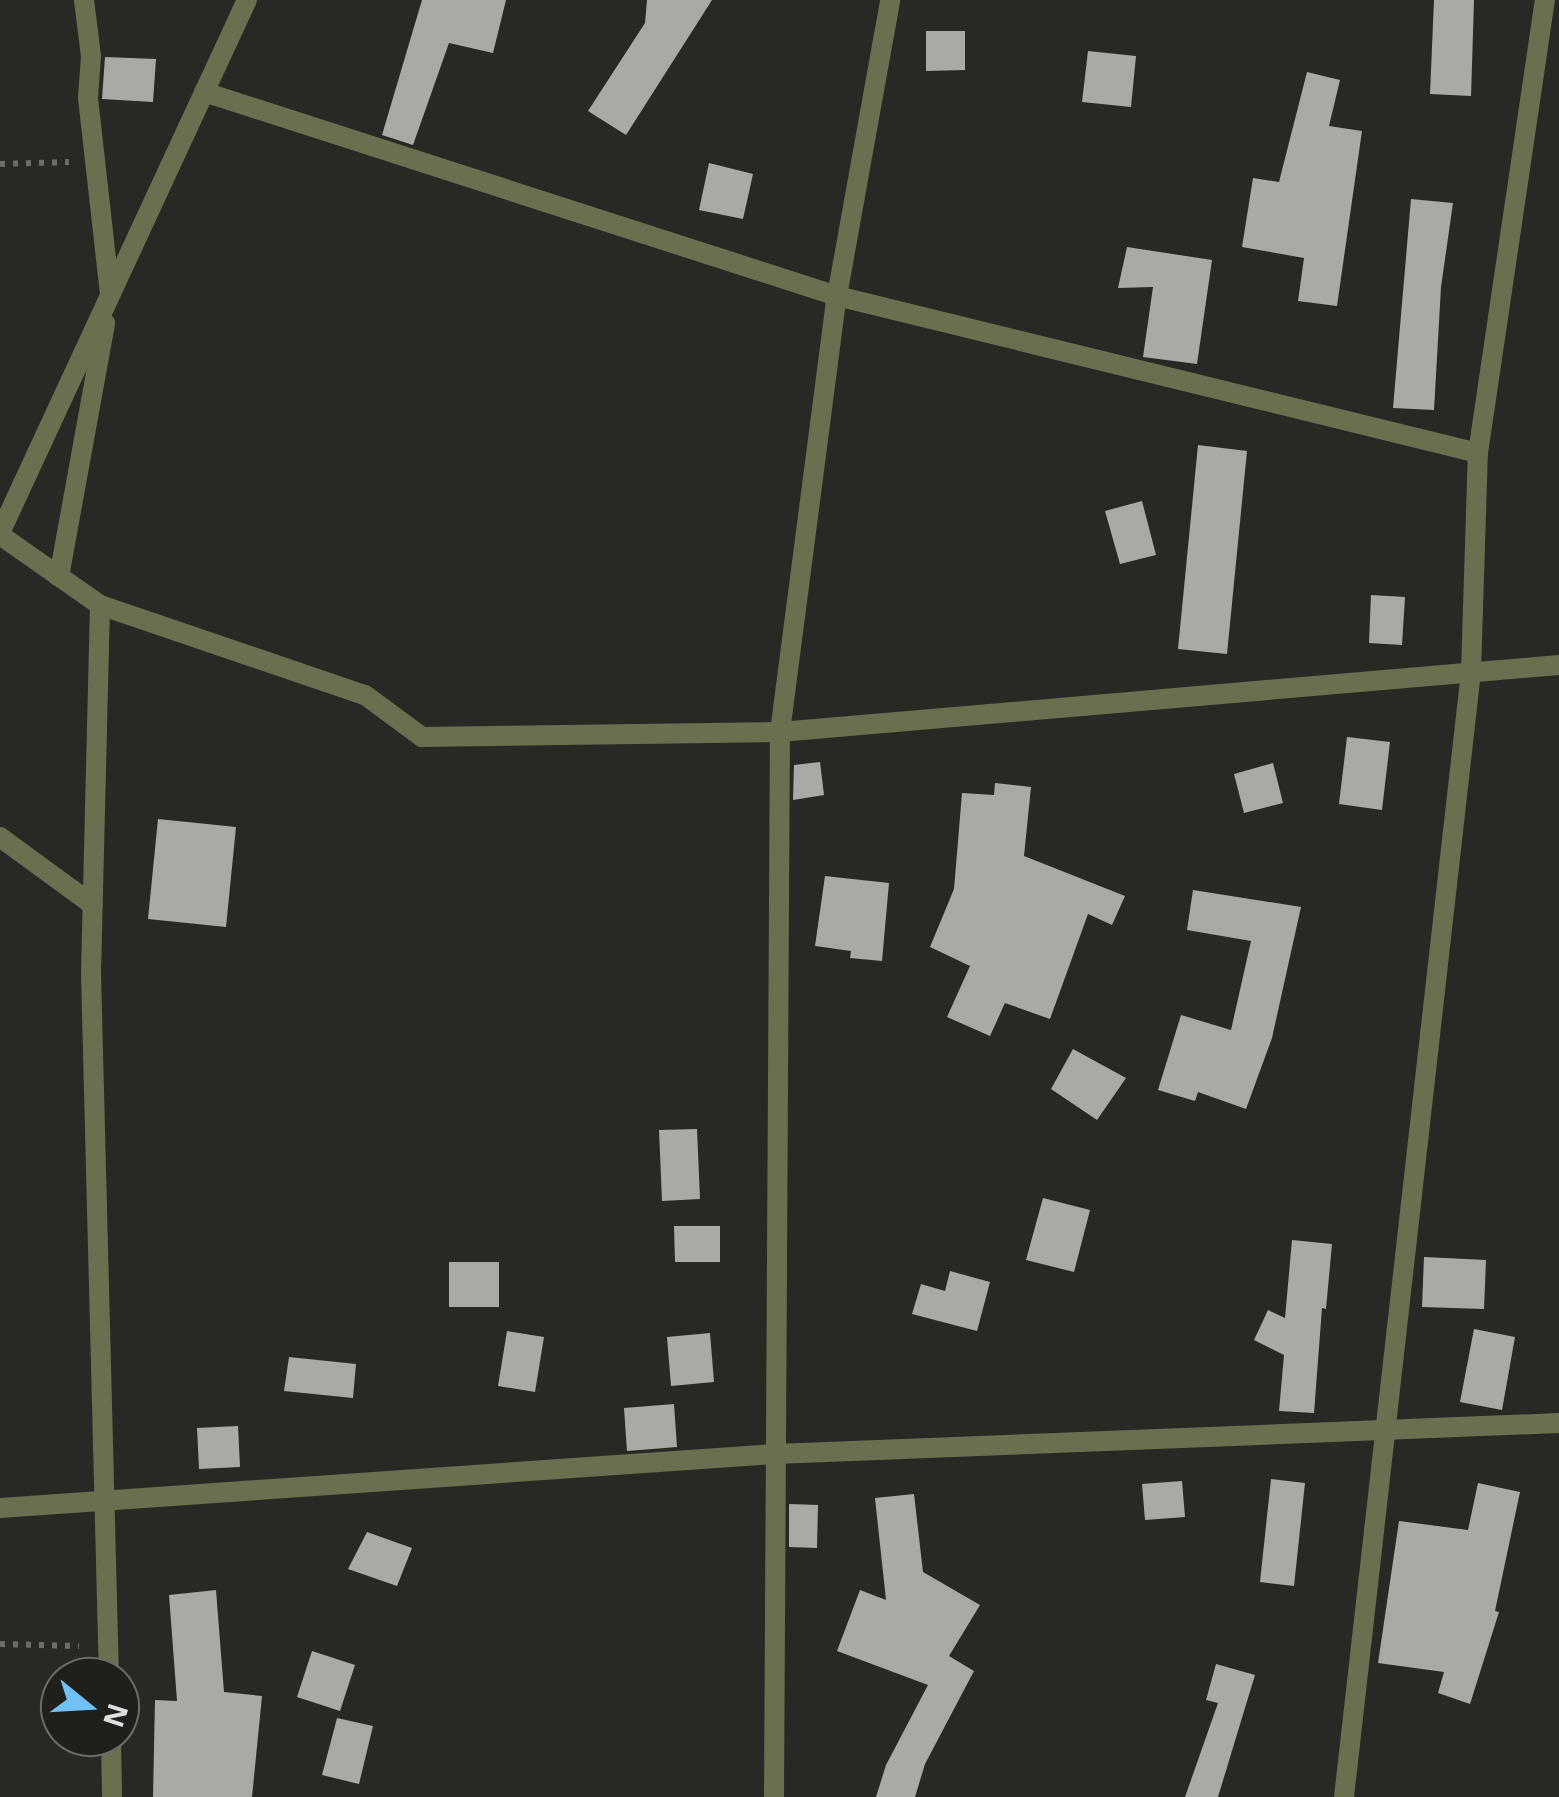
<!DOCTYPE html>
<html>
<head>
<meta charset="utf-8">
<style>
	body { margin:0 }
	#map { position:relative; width:1559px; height:1797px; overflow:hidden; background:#282925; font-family:"Open Sans",sans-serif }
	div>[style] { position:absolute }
	.building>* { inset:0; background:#a9aaa6 }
	.path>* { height:6px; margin-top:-3px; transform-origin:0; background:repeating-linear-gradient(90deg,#6c6c69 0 5px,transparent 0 13px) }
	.street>* { height:20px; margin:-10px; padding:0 10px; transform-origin:10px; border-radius:10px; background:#6c6f4f }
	span { translate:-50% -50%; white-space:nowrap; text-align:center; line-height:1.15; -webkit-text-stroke:10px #1f1f1c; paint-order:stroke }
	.north { position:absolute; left:40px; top:1657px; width:100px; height:100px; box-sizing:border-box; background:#1f1f1c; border:2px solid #6c6c69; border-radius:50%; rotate:108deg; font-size:28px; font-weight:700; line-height:40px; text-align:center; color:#dfdfdd }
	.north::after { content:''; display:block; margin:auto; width:35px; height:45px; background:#72c1f5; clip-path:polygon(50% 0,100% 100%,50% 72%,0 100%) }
</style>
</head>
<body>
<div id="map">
	<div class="building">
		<div style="clip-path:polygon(422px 0,506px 0,493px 53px,449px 43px,413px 145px,382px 135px)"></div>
		<div style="clip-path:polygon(647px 0,712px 0,626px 135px,588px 111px,645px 23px)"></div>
		<div style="clip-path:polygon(1434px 0,1474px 0,1471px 96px,1430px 94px)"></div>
		<div style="clip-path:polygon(926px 31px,965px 31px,965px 70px,926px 71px)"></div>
		<div style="clip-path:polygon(1088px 51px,1136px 56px,1131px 107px,1082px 102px)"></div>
		<div style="clip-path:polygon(105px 57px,156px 59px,153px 102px,102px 99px)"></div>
		<div style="clip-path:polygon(1307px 72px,1340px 80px,1329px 126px,1362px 131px,1337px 306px,1298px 301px,1304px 258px,1242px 247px,1253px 178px,1279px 182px)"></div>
		<div style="clip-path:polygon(709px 163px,753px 174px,743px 219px,699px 210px)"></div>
		<div style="clip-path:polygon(1411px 199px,1453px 203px,1441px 287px,1434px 410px,1393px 408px)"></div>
		<div style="clip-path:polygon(1127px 247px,1212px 260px,1197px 364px,1143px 357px,1153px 287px,1118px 288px)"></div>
		<div style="clip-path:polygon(1198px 445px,1247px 451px,1227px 654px,1178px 649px)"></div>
		<div style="clip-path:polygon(1142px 501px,1156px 555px,1120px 564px,1105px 511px)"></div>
		<div style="clip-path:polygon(1371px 595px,1405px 597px,1402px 645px,1369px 643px)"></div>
		<div style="clip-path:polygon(1347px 737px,1390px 742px,1382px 810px,1339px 804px)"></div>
		<div style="clip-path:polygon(820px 762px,824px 795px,793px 800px,794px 765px)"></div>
		<div style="clip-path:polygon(1273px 763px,1283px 803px,1244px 813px,1234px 774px)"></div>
		<div style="clip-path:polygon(995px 783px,1031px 787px,1024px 856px,1125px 896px,1112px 925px,1088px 914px,1050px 1019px,1005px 1003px,990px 1036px,947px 1017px,970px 966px,930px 947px,954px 889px,962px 793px,994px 795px)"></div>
		<div style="clip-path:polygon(158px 819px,236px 827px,226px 927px,148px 919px)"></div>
		<div style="clip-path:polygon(825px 876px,889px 883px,882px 961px,850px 958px,851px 951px,815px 946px)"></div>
		<div style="clip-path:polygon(1193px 890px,1301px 907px,1272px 1038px,1246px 1109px,1198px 1092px,1195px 1101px,1158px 1090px,1181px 1015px,1231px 1030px,1251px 941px,1187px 930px)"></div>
		<div style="clip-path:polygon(1073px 1049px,1126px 1078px,1097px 1120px,1051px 1089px)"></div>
		<div style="clip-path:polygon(697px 1129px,700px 1199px,662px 1201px,659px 1130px)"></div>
		<div style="clip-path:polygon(1043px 1198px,1090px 1210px,1074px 1272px,1026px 1260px)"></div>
		<div style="clip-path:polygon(674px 1226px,720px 1226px,720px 1262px,675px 1262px)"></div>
		<div style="clip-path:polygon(1292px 1240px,1332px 1244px,1326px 1309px,1322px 1308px,1314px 1413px,1279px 1411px,1284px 1355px,1254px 1340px,1268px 1310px,1285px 1318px)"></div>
		<div style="clip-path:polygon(1424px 1257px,1486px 1260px,1484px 1309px,1422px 1307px)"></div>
		<div style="clip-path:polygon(449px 1262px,499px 1262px,499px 1307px,449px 1307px)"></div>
		<div style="clip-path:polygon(950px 1271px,990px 1282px,977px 1331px,912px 1314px,921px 1284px,945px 1291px)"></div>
		<div style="clip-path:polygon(1474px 1329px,1515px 1337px,1502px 1410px,1460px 1402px)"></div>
		<div style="clip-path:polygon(507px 1331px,544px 1337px,535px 1392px,498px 1386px)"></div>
		<div style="clip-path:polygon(710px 1333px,714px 1382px,671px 1386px,667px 1337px)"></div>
		<div style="clip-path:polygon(289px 1357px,356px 1364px,353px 1398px,284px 1391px)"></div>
		<div style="clip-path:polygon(674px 1404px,677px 1447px,627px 1451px,624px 1408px)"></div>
		<div style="clip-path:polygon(238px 1426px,240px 1467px,199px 1469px,197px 1428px)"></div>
		<div style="clip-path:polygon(1271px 1479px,1305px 1483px,1294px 1586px,1260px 1582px)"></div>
		<div style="clip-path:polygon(1182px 1481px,1185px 1517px,1145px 1520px,1142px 1484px)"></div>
		<div style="clip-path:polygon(1478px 1483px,1520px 1492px,1495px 1611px,1499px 1612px,1470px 1704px,1438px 1693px,1444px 1672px,1378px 1663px,1399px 1521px,1468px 1530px)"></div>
		<div style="clip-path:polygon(914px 1494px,923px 1572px,980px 1605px,949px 1656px,974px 1671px,925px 1764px,915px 1797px,876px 1797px,886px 1765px,928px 1685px,837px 1651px,860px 1590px,886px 1600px,875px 1498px)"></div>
		<div style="clip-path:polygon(789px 1504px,818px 1505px,817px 1548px,789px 1547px)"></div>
		<div style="clip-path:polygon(367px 1532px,412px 1548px,397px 1586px,348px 1569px)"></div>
		<div style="clip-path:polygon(216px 1590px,224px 1692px,262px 1696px,252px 1797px,153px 1797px,155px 1700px,177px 1701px,169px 1595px)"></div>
		<div style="clip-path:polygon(312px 1651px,355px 1665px,340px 1711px,297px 1697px)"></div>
		<div style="clip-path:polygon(1216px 1664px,1255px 1675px,1218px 1797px,1185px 1797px,1218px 1703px,1206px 1700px)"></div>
		<div style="clip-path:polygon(337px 1718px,373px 1726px,359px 1784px,322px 1775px)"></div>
	</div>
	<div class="path">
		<div style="left:0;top:164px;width:69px;rotate:-1.7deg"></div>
		<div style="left:0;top:1644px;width:79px;rotate:1.5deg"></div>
	</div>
	<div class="street">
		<div style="left:84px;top:0;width:56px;rotate:82.9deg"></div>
		<div style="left:91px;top:56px;width:42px;rotate:94.1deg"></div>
		<div style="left:88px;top:98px;width:197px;rotate:83.6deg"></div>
		<div style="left:204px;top:92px;width:665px;rotate:17.86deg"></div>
		<div style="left:837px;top:296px;width:660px;rotate:13.76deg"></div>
		<div style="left:0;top:533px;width:587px;rotate:-65.14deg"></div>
		<div style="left:0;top:535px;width:122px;rotate:35deg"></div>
		<div style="left:100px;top:605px;width:280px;rotate:18.8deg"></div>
		<div style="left:365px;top:695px;width:71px;rotate:36.4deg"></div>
		<div style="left:422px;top:737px;width:358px;rotate:-0.8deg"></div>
		<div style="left:780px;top:732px;width:782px;rotate:-4.92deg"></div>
		<div style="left:59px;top:577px;width:258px;rotate:-79.7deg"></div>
		<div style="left:100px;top:605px;width:368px;rotate:91.4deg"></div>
		<div style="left:91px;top:973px;width:704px;rotate:88.54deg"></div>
		<div style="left:0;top:837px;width:115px;rotate:36.2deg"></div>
		<div style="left:0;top:1508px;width:777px;rotate:-3.99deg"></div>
		<div style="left:775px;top:1454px;width:785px;rotate:-2.26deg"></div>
		<div style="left:111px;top:1737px;width:60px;rotate:89deg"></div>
		<div style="left:774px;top:1797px;width:1065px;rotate:-89.68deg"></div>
		<div style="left:780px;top:732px;width:440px;rotate:-82.6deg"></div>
		<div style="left:837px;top:296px;width:301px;rotate:-79.8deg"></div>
		<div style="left:1344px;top:1797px;width:1132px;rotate:-83.56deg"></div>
		<div style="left:1471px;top:672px;width:219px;rotate:-88.2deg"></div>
		<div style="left:1478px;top:453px;width:458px;rotate:-81.6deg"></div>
	</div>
	<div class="north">N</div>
</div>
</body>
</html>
